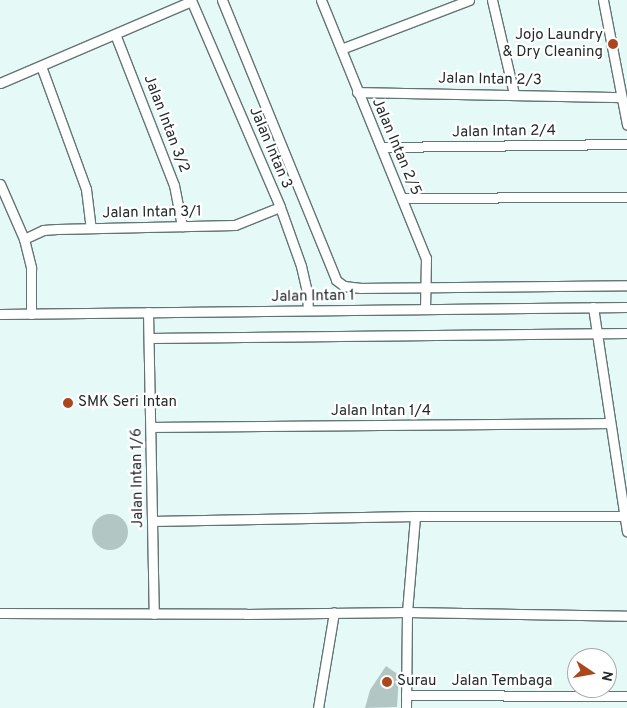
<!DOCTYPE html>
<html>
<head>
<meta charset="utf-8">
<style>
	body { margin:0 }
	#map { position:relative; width:627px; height:708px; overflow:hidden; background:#e5f9f7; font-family:Overpass,sans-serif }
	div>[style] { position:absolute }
	.building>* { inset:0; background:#b2c6c4 }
	.round { border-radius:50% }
	.roads { filter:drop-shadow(1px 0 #637573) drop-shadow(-1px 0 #637573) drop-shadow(0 1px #637573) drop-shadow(0 -1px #637573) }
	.minor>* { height:9px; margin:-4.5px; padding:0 4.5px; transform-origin:4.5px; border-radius:4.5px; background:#fff }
	.dots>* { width:14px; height:14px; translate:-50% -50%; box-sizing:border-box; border:2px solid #fff; border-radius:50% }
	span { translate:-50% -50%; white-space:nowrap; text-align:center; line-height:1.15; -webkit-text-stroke:4.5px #fff; paint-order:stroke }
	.poi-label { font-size:15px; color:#232b2a }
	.right { translate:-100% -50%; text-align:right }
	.left { translate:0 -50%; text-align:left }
	.street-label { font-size:15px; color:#232b2a }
	.north { position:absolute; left:567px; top:648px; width:50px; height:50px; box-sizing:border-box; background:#fff; border:1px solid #a7aaaa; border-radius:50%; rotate:102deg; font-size:14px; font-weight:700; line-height:20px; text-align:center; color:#232b2a }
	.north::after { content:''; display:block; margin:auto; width:18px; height:22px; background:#ac461d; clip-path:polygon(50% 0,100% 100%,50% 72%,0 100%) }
</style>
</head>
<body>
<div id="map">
	<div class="building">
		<div class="round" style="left:92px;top:514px;width:36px;height:36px"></div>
		<div style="clip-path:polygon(386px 666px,399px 675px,397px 707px,365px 708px,370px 690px)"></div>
	</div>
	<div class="roads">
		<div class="minor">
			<div style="left:191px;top:0;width:225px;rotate:66.7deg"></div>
			<div style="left:280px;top:207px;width:63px;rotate:70.4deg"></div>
			<div style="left:301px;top:266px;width:27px;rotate:77deg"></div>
			<div style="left:307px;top:292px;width:18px;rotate:87deg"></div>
			<div style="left:222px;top:0;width:302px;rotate:67.8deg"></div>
			<div style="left:336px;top:280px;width:10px;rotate:37deg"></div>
			<div style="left:344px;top:286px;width:17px;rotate:7deg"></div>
			<div style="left:361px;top:288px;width:266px;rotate:-0.6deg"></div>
			<div style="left:321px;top:0;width:279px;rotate:67.9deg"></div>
			<div style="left:426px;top:258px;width:51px;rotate:91.1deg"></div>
			<div style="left:492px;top:0;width:97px;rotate:76.8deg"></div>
			<div style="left:603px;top:0;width:127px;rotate:79.1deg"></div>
			<div style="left:115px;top:34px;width:162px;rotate:68.7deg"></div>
			<div style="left:174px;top:185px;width:42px;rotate:79deg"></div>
			<div style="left:341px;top:49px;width:137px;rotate:-20.9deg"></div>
			<div style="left:41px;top:66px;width:131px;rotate:69.9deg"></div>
			<div style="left:86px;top:189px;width:38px;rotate:83deg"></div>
			<div style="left:0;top:83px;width:208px;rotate:-23.2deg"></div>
			<div style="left:357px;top:92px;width:264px;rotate:1.1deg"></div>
			<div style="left:382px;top:147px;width:245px;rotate:-0.7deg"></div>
			<div style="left:0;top:184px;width:60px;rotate:66.4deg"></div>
			<div style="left:24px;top:239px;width:30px;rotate:76deg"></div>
			<div style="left:31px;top:268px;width:46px;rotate:90deg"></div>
			<div style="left:403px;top:198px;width:224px;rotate:-0.3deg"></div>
			<div style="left:24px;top:239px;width:21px;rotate:-25deg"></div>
			<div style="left:43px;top:230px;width:14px;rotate:-4deg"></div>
			<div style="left:57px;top:229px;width:178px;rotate:-1.3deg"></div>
			<div style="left:235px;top:225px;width:48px;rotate:-21.8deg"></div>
			<div style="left:593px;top:307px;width:227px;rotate:81.4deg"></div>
			<div style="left:148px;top:312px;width:302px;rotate:88.9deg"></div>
			<div style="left:0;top:314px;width:627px;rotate:-0.64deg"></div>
			<div style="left:149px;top:338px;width:478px;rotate:-0.6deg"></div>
			<div style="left:151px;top:427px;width:459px;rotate:-0.5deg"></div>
			<div style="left:152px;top:521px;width:263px;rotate:-1.1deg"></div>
			<div style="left:415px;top:516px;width:209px"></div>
			<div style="left:0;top:613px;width:246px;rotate:0.2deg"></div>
			<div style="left:246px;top:614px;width:161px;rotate:-0.7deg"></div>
			<div style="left:407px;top:612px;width:220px;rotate:1deg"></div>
			<div style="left:406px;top:695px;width:221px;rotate:0.3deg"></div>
			<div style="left:318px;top:708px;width:97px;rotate:-80.5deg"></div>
			<div style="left:406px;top:708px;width:96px;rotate:-89.4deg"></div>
			<div style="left:407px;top:612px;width:96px;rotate:-85.2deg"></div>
		</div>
	</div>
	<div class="dots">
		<div style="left:613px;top:44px;background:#ac461d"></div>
		<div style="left:68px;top:403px;background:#ac461d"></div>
		<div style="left:387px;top:682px;background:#ac461d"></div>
	</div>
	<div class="poi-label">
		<span class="right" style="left:603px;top:44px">Jojo Laundry<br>&amp; Dry Cleaning</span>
		<span class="left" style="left:78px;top:403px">SMK Seri Intan</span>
		<span class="left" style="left:397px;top:682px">Surau</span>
	</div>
	<div class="street-label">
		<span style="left:490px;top:80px;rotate:1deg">Jalan Intan 2/3</span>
		<span style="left:166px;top:124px;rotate:69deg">Jalan Intan 3/2</span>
		<span style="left:504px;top:132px;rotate:-1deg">Jalan Intan 2/4</span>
		<span style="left:396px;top:147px;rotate:67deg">Jalan Intan 2/5</span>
		<span style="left:270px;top:148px;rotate:67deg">Jalan Intan 3</span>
		<span style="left:152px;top:213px;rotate:-1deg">Jalan Intan 3/1</span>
		<span style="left:313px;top:297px;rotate:-1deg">Jalan Intan 1</span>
		<span style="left:381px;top:412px">Jalan Intan 1/4</span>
		<span style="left:138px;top:478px;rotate:-91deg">Jalan Intan 1/6</span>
		<span style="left:502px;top:682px">Jalan Tembaga</span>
	</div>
	<div class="north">N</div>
</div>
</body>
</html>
